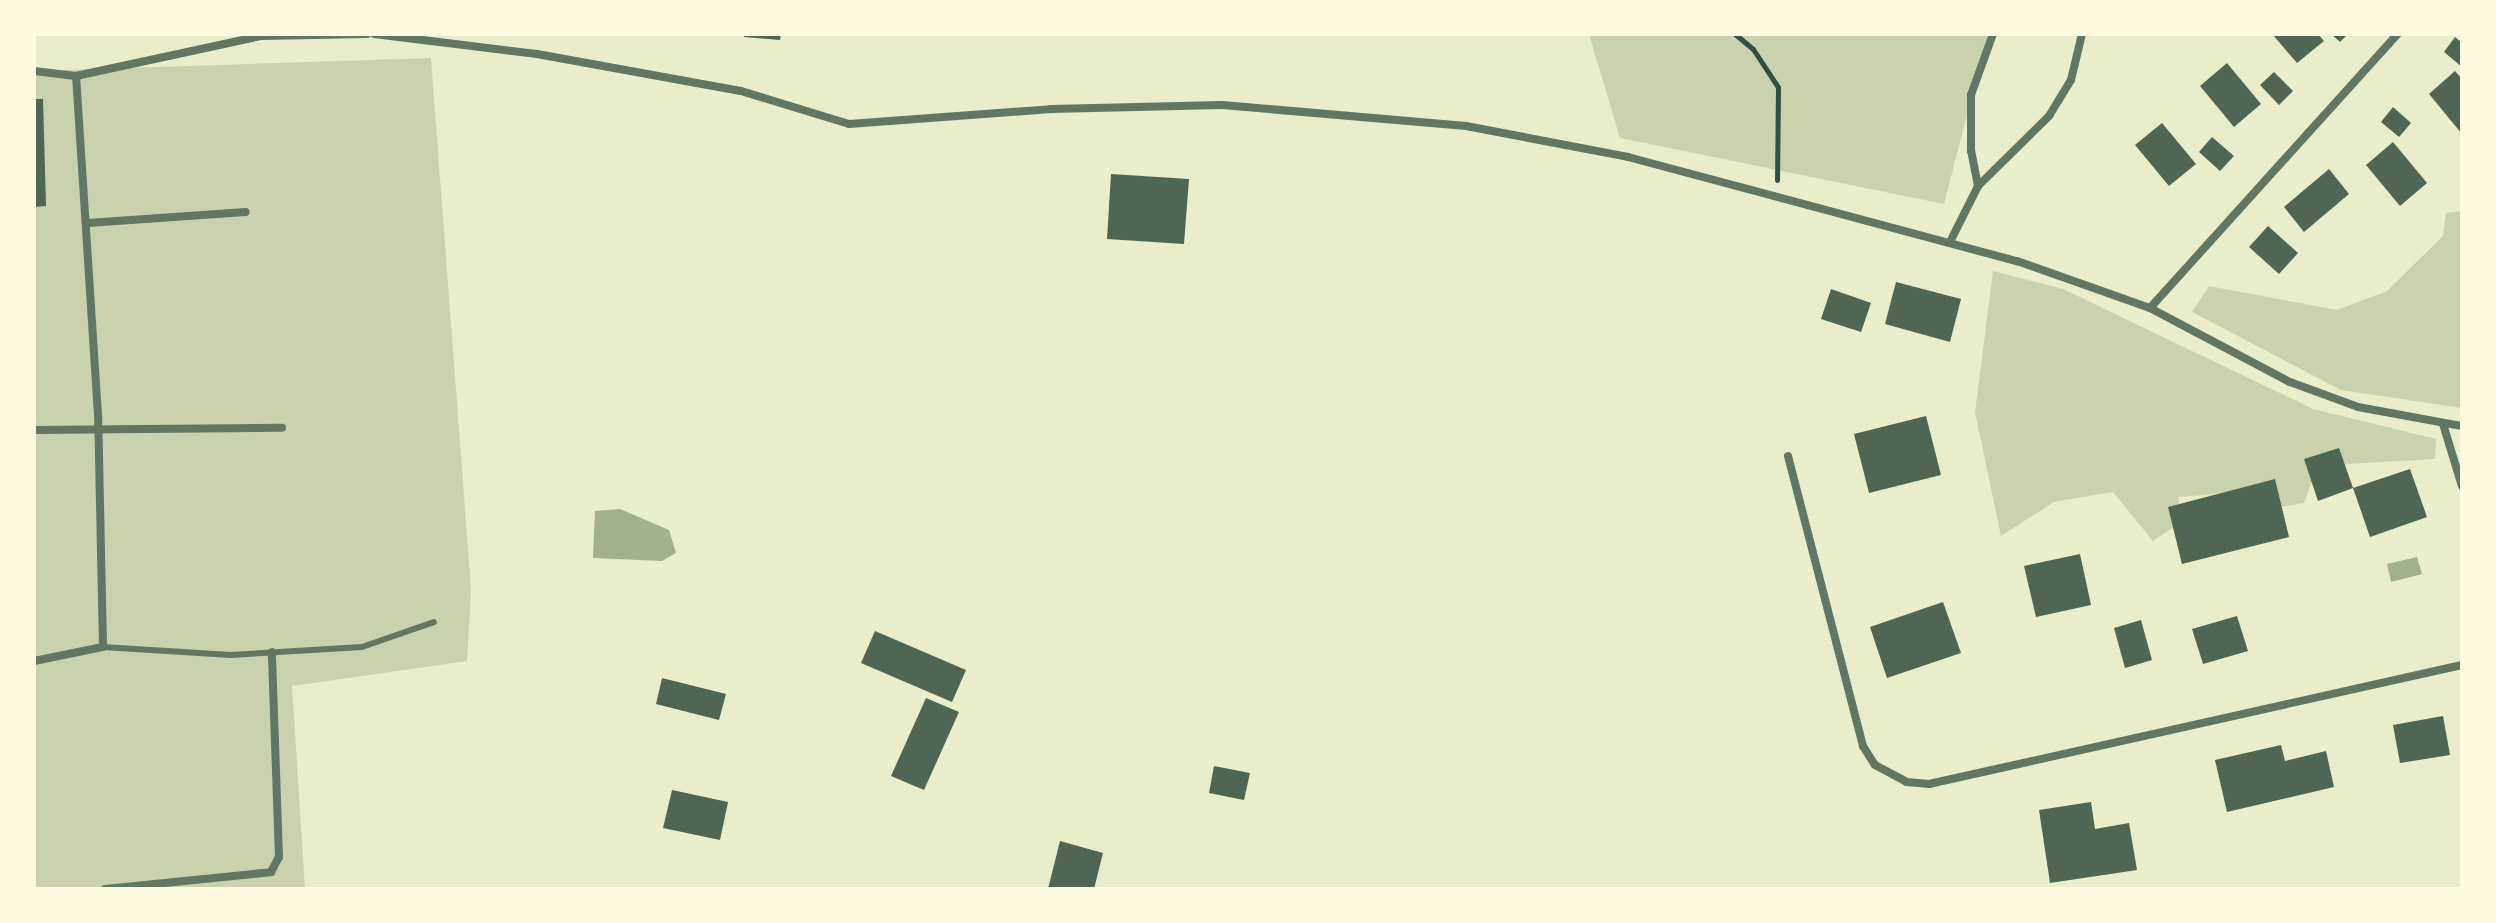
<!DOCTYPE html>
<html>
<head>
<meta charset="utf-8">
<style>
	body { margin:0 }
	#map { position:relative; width:2496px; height:923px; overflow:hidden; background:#e9edc9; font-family:"Noto Sans",sans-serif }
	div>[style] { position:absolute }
	.green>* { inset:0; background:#cad2ad }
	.water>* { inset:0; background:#a3b18a }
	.building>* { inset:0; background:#4f6655 }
	.path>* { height:5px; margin:-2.5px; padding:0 2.5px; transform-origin:2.5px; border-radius:2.5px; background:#344e41 }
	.service>* { height:6px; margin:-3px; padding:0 3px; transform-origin:3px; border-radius:3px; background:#617663 }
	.minor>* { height:8px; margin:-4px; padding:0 4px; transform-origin:4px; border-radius:4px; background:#617663 }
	span { translate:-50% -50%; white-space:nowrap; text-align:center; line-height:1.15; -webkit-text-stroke:8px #fefae0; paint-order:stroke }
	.frame { position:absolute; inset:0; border:36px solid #fefae0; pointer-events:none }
</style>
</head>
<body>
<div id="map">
	<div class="green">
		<div style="clip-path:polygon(1589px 34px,1988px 34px,1944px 204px,1620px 138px)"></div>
		<div style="clip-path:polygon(431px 58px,471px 589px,467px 661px,292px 686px,305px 889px,34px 889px,34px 71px)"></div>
		<div style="clip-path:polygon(2462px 211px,2462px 408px,2341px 390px,2192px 312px,2209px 286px,2337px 310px,2387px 291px,2443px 236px,2446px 213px)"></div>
		<div style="clip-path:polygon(1993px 271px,2063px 289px,2313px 409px,2436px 439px,2435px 459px,2347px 464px,2311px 483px,2304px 503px,2280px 507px,2233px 493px,2178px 497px,2182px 522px,2153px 541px,2113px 492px,2054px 502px,2001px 536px,1975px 412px)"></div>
	</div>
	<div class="water">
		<div style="clip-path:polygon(620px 509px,669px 530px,676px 553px,662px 561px,593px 558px,595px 511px)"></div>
		<div style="clip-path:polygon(2417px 557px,2422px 574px,2391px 582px,2387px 564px)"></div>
	</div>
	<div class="building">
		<div style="clip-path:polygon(744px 34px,781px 34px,780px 40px,744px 37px)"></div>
		<div style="clip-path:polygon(2272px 34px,2318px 34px,2324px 41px,2297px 63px)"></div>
		<div style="clip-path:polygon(2331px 34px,2348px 34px,2340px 42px)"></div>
		<div style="clip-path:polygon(2455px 37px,2462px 43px,2462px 67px,2444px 52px)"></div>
		<div style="clip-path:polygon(2227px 63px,2261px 104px,2234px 127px,2200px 86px)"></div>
		<div style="clip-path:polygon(2455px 71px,2462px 79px,2462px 134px,2429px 94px)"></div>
		<div style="clip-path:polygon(2274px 72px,2293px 91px,2279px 105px,2260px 85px)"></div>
		<div style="clip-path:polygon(34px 99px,43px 99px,46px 206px,34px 207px)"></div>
		<div style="clip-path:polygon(2393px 107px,2411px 123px,2399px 137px,2381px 122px)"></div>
		<div style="clip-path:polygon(2162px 123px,2196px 164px,2169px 186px,2135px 145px)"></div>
		<div style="clip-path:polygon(2212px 137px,2234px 156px,2220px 171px,2199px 152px)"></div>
		<div style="clip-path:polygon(2393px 142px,2427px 183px,2400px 206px,2366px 165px)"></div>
		<div style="clip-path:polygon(2329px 169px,2349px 194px,2304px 232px,2284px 207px)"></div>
		<div style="clip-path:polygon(1111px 174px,1189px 179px,1184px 244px,1107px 239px)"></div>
		<div style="clip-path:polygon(2268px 226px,2298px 253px,2279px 274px,2249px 247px)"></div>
		<div style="clip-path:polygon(1896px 282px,1961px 299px,1950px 342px,1885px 324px)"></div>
		<div style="clip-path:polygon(1831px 289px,1871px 303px,1861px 332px,1821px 319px)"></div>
		<div style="clip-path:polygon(1926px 416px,1941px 475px,1869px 493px,1854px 434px)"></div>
		<div style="clip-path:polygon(2339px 448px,2353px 488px,2318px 501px,2304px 459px)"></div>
		<div style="clip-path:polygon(2410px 469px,2427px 517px,2370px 537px,2353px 488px)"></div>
		<div style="clip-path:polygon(2275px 479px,2289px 537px,2182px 564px,2168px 507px)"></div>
		<div style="clip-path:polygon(2080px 554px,2091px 605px,2036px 617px,2024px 566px)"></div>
		<div style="clip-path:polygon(1943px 602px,1961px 653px,1887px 678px,1870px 627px)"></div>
		<div style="clip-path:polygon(2237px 616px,2248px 651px,2203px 664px,2192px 629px)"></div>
		<div style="clip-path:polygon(2141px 620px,2152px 660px,2125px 668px,2114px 628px)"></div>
		<div style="clip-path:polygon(875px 631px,966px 670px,952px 702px,861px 663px)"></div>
		<div style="clip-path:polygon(662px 678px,726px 694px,719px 720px,656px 704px)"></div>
		<div style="clip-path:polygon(926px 698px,959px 712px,924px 790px,891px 776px)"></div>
		<div style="clip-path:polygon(2443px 716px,2450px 755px,2400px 763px,2393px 725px)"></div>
		<div style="clip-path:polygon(2281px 745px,2285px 761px,2326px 751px,2334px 787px,2227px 812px,2215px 760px)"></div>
		<div style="clip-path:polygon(1214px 766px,1250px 773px,1244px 800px,1209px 793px)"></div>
		<div style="clip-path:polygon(672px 790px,728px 802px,720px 840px,663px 828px)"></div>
		<div style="clip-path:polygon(2091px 802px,2095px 829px,2129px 823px,2137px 870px,2050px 883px,2039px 810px)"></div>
		<div style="clip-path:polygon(1060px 841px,1103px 853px,1094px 889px,1048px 889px)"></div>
	</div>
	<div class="path">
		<div style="left:1735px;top:34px;width:23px;rotate:40deg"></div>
		<div style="left:1753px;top:49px;width:45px;rotate:56.7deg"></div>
		<div style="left:1778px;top:87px;width:93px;rotate:90.6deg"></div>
	</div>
	<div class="service">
		<div style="left:103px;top:647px;width:128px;rotate:3.6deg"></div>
		<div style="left:231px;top:655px;width:131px;rotate:-3.5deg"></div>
		<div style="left:362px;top:647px;width:76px;rotate:-19.1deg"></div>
	</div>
	<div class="minor">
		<div style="left:374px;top:34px;width:164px;rotate:7deg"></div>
		<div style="left:537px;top:54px;width:207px;rotate:10.3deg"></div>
		<div style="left:741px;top:91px;width:113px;rotate:17deg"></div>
		<div style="left:849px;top:124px;width:203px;rotate:-4.2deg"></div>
		<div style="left:1051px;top:109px;width:171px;rotate:-1.3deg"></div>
		<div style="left:1222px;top:105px;width:245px;rotate:4.9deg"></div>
		<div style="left:1466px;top:126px;width:165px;rotate:10.8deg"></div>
		<div style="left:1628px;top:157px;width:403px;rotate:15deg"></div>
		<div style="left:2017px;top:261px;width:141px;rotate:19.5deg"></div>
		<div style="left:2150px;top:308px;width:158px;rotate:27.9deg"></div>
		<div style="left:2290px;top:382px;width:72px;rotate:20.2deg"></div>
		<div style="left:2358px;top:407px;width:106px;rotate:10.4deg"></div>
		<div style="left:34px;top:71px;width:42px;rotate:6.8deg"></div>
		<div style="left:76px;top:76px;width:189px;rotate:-12.2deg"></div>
		<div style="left:261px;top:36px;width:106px;rotate:-1.1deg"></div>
		<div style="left:1978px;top:186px;width:36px;rotate:-101deg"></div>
		<div style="left:1971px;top:151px;width:56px;rotate:-90deg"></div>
		<div style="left:1971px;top:95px;width:65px;rotate:-70.2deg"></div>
		<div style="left:88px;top:223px;width:158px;rotate:-4deg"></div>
		<div style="left:1950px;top:242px;width:63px;rotate:-63.4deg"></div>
		<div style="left:1978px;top:186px;width:100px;rotate:-44.6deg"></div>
		<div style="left:2049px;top:116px;width:42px;rotate:-58.6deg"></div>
		<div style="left:2071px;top:80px;width:47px;rotate:-76.6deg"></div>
		<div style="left:2150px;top:308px;width:370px;rotate:-47.9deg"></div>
		<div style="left:2443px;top:424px;width:65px;rotate:73deg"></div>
		<div style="left:34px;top:430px;width:248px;rotate:-0.5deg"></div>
		<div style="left:1788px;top:456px;width:300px;rotate:75.5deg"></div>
		<div style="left:1863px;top:746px;width:22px;rotate:58deg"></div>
		<div style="left:1875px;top:765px;width:36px;rotate:28deg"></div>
		<div style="left:1907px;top:782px;width:22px;rotate:5deg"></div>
		<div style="left:1929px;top:784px;width:546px;rotate:-12.59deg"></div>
		<div style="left:34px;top:661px;width:70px;rotate:-11.5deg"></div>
		<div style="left:103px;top:647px;width:232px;rotate:-91.2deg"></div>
		<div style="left:98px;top:415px;width:340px;rotate:-93.7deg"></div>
		<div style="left:105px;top:889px;width:167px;rotate:-5.8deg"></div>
		<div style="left:271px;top:872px;width:17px;rotate:-62deg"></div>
		<div style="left:279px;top:857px;width:205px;rotate:-92deg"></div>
	</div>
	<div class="frame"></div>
</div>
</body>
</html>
